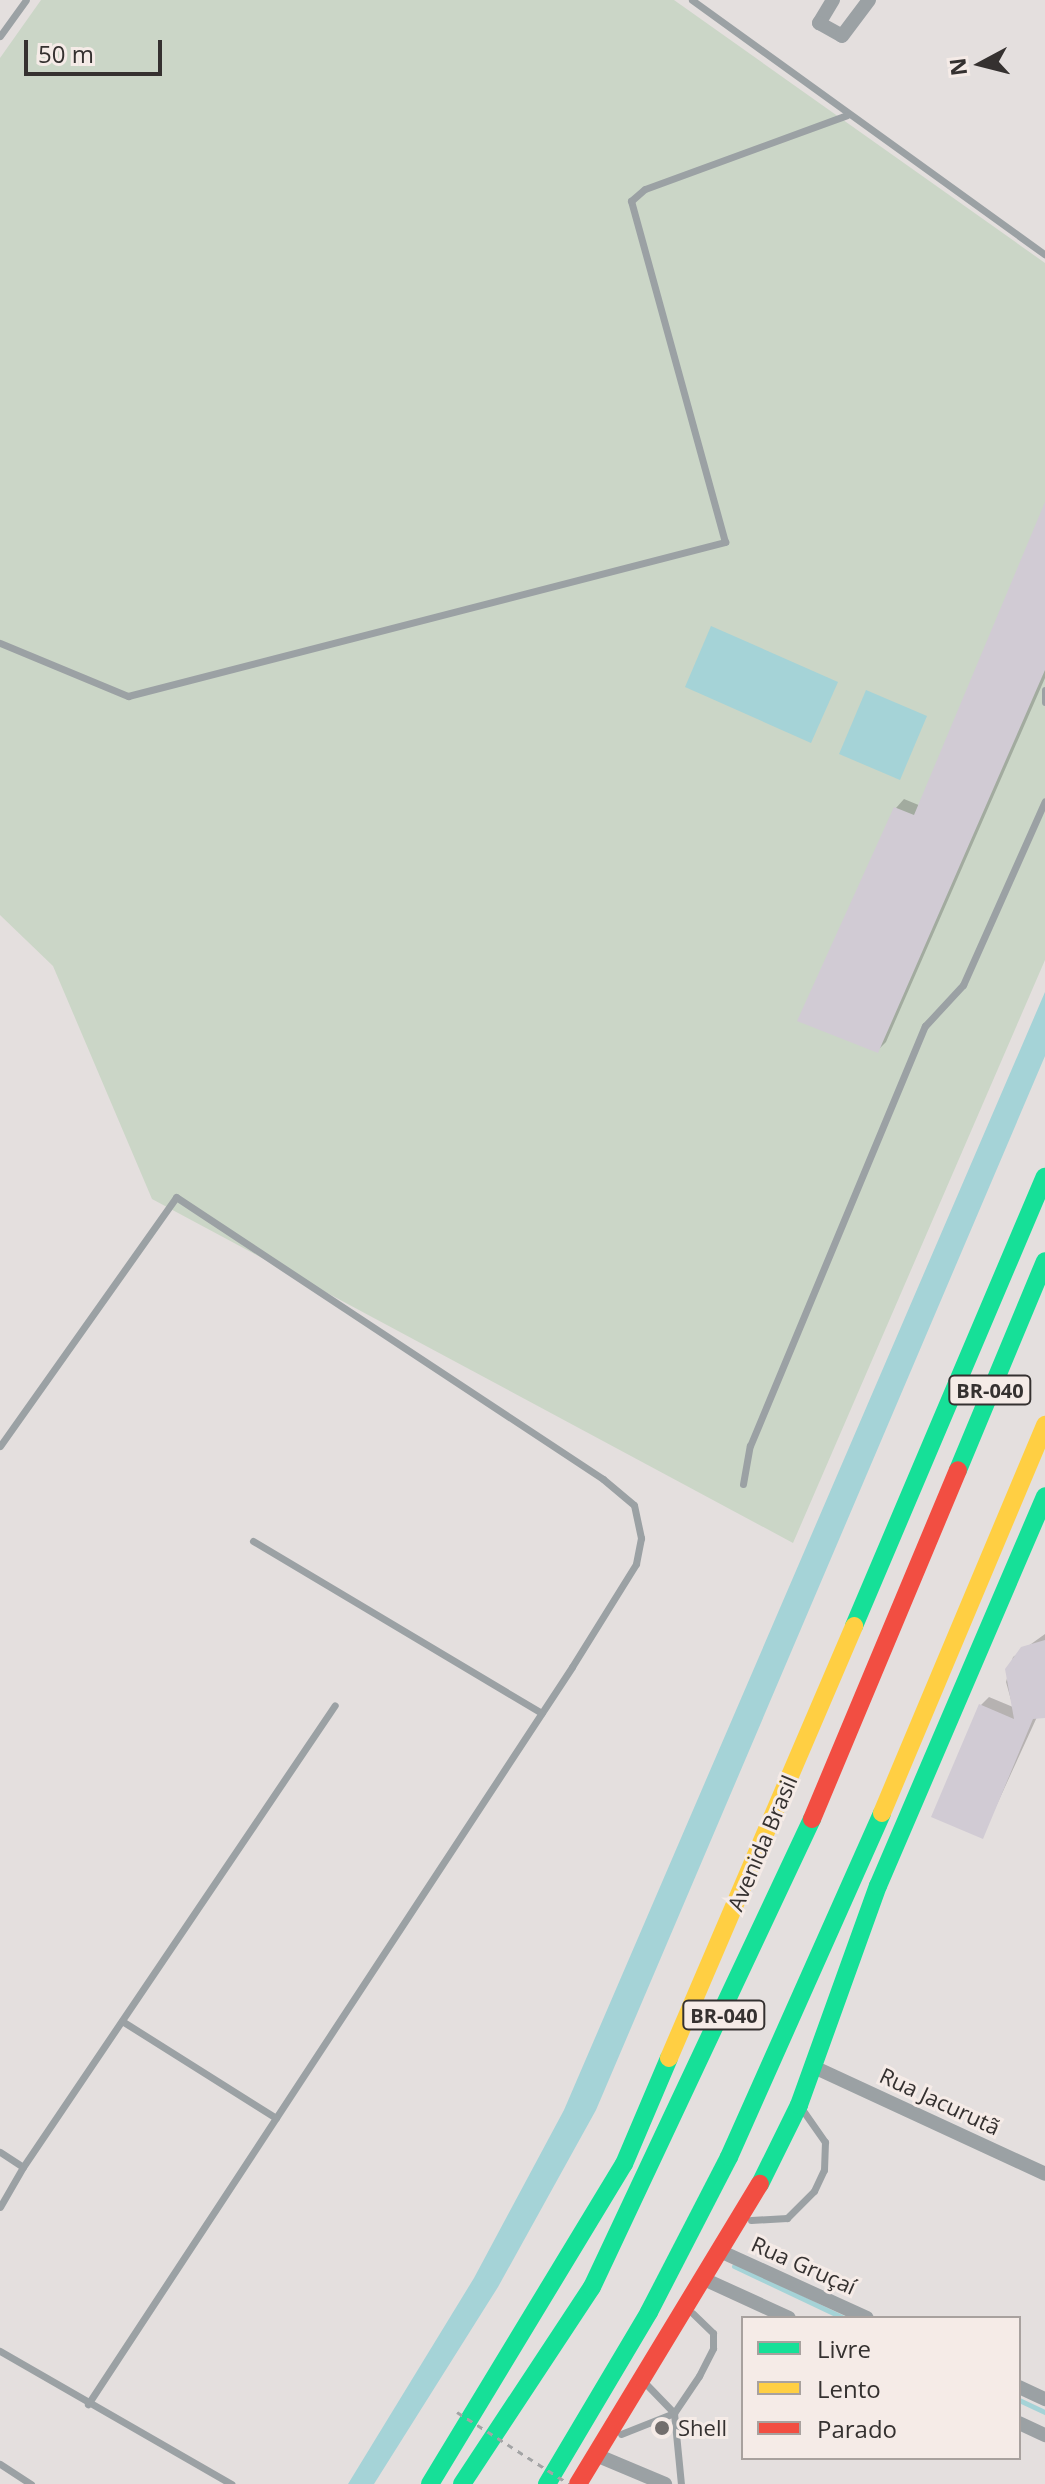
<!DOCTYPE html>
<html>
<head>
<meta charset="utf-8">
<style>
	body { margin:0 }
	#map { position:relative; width:1045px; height:2484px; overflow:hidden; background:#e4dfde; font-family:"Open Sans",sans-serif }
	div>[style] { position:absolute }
	.green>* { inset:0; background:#cbd6c7 }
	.water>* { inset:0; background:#a5d3d7 }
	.shadow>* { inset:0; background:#0003 }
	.stream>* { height:5px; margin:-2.5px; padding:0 2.5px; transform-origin:2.5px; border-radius:2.5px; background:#a5d3d7 }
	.building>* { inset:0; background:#d1cbd4 }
	.lane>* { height:7px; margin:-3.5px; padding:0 3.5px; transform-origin:3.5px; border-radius:3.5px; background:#9ba1a4 }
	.street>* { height:14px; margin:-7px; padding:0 7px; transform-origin:7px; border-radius:7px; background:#9ba1a4 }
	.fast>* { height:18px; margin:-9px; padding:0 9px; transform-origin:9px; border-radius:9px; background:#16e098 }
	.slow>* { height:18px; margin:-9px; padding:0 9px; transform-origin:9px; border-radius:9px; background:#ffcf43 }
	.jam>* { height:18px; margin:-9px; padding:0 9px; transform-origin:9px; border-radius:9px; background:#f24e42 }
	.path-bridge>* { height:3px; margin-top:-1.5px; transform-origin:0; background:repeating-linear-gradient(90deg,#a3a4a5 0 6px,transparent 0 12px) }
	.dots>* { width:22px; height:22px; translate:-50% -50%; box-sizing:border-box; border:4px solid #f5ebe7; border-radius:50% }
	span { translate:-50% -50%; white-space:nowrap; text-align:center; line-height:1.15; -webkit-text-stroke:6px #f5ebe7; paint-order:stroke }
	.shield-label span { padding:2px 6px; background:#f5ebe7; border:2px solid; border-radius:6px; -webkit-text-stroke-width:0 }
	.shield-label { font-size:20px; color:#353130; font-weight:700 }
	.street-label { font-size:22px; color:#353130 }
	.poi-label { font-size:22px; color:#353130 }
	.left { translate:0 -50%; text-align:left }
	.legend { position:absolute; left:741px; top:2316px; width:280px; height:144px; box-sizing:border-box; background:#f5ebe7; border:2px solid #a8a19e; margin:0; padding:10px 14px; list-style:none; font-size:24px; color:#353130 }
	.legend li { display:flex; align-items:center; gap:16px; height:40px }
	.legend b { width:40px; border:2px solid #a8a19e }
	.north { position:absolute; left:941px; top:24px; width:80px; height:80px; -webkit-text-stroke:6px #f5ebe7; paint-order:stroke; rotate:263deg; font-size:22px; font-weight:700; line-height:32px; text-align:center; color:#353130 }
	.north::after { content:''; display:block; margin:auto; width:28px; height:36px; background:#353130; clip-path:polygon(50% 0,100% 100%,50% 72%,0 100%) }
	.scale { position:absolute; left:24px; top:40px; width:138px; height:36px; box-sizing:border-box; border:4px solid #353130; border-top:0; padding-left:10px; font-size:24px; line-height:28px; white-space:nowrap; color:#353130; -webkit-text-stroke:6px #f5ebe7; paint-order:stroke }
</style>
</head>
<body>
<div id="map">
	<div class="green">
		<div style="clip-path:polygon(41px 0,674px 0,1045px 263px,1045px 960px,793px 1543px,152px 1199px,53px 966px,0 915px,0 58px)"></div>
	</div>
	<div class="water">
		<div style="clip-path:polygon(711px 626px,838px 682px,811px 743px,685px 687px)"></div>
		<div style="clip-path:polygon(866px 690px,927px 716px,900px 780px,839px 754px)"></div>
		<div style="clip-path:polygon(1045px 992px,1045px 1056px,596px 2110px,498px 2287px,374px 2484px,348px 2484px,474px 2278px,564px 2110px)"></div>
	</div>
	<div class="shadow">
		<div style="clip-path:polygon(1045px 507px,1045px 678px,886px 1042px,877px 1051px,896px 808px,904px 799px,921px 806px)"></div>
		<div style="clip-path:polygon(1045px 1634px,1045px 1716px,1037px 1717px,982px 1837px,981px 1705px,989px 1697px,1013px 1707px,1006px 1682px,1013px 1657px)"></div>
	</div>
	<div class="stream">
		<div style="left:734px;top:2266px;width:122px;rotate:25.3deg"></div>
		<div style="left:1019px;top:2400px;width:29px;rotate:25deg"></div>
	</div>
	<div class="building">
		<div style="clip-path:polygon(1045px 502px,1045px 670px,878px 1053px,797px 1021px,894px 807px,914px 815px)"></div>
		<div style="clip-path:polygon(1045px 1640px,1045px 1718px,1033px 1719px,983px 1839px,931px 1817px,979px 1704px,1014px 1719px,1005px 1669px,1021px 1647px)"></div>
	</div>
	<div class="lane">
		<div style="left:692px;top:0;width:435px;rotate:35.8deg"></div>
		<div style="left:0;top:36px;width:44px;rotate:-54.2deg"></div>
		<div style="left:0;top:643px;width:139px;rotate:22.5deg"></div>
		<div style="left:128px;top:696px;width:617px;rotate:-14.46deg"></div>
		<div style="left:725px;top:542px;width:354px;rotate:-105.4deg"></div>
		<div style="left:631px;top:201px;width:18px;rotate:-41deg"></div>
		<div style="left:645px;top:189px;width:215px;rotate:-20.1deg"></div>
		<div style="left:1045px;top:690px;width:12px;rotate:90deg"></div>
		<div style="left:0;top:1446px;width:305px;rotate:-54.7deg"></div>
		<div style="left:176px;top:1197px;width:512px;rotate:33.44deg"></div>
		<div style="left:603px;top:1479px;width:40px;rotate:40deg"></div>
		<div style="left:634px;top:1505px;width:34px;rotate:78deg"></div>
		<div style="left:641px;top:1538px;width:26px;rotate:101deg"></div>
		<div style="left:636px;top:1564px;width:121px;rotate:121.9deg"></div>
		<div style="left:572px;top:1667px;width:882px;rotate:123.29deg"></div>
		<div style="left:743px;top:1484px;width:39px;rotate:-80deg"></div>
		<div style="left:750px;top:1446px;width:455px;rotate:-67.4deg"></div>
		<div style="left:925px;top:1026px;width:56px;rotate:-47.2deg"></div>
		<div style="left:963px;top:985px;width:201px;rotate:-66deg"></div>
		<div style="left:253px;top:1541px;width:336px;rotate:30.8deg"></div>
		<div style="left:122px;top:2021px;width:182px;rotate:32.2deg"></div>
		<div style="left:0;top:2152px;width:27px;rotate:33deg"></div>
		<div style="left:23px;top:2167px;width:46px;rotate:119.9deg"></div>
		<div style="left:23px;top:2167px;width:557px;rotate:-55.97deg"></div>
		<div style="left:751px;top:2220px;width:36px;rotate:-3deg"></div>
		<div style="left:787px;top:2218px;width:38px;rotate:-45deg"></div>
		<div style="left:814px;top:2191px;width:23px;rotate:-65deg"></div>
		<div style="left:824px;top:2170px;width:28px;rotate:-88deg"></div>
		<div style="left:825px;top:2142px;width:38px;rotate:-125deg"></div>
		<div style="left:0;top:2351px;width:267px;rotate:29.9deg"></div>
		<div style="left:647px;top:2385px;width:39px;rotate:46deg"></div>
		<div style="left:674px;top:2413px;width:71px;rotate:84.4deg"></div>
		<div style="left:621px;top:2434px;width:57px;rotate:-21.6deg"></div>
		<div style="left:674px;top:2413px;width:45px;rotate:-56deg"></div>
		<div style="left:699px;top:2376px;width:31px;rotate:-63deg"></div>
		<div style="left:713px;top:2348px;width:15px;rotate:-90deg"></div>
		<div style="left:713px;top:2333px;width:28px;rotate:-136deg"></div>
		<div style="left:0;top:2464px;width:37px;rotate:33deg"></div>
	</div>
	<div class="street">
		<div style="left:833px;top:0;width:27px;rotate:121deg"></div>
		<div style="left:819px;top:23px;width:26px;rotate:29deg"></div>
		<div style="left:842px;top:36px;width:45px;rotate:-53.1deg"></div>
		<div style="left:816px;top:2068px;width:252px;rotate:24.8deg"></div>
		<div style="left:722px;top:2252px;width:159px;rotate:24.5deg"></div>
		<div style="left:706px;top:2280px;width:91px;rotate:24.6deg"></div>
		<div style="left:1019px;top:2387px;width:29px;rotate:25deg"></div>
		<div style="left:1019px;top:2423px;width:29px;rotate:25deg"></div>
		<div style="left:596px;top:2455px;width:75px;rotate:22.8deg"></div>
	</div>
	<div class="fast">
		<div style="left:958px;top:1470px;width:226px;rotate:-67.4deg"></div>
		<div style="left:854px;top:1626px;width:488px;rotate:-67deg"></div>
		<div style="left:760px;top:2184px;width:88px;rotate:-63.7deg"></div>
		<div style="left:799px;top:2105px;width:233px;rotate:-70.2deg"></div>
		<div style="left:878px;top:1886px;width:424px;rotate:-66.8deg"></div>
		<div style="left:430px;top:2484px;width:374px;rotate:-58.8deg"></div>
		<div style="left:624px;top:2164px;width:115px;rotate:-67deg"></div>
		<div style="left:462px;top:2484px;width:236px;rotate:-56.6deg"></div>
		<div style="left:592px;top:2287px;width:517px;rotate:-64.82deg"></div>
		<div style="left:547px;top:2484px;width:200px;rotate:-59.3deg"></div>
		<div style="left:649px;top:2312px;width:174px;rotate:-62.7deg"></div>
		<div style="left:729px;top:2157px;width:376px;rotate:-66deg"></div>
	</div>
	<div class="slow">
		<div style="left:882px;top:1813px;width:421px;rotate:-67.2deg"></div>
		<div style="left:669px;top:2058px;width:470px;rotate:-66.8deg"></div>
	</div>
	<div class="jam">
		<div style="left:812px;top:1819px;width:378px;rotate:-67.3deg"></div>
		<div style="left:578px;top:2484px;width:351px;rotate:-58.8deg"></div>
	</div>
	<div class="path-bridge">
		<div style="left:457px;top:2412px;width:133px;rotate:32.7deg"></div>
	</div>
	<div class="dots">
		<div style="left:662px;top:2428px;background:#726e6d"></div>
	</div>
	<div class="shield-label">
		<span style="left:990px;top:1390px">BR-040</span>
		<span style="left:724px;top:2015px">BR-040</span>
	</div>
	<div class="street-label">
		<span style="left:762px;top:1843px;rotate:-67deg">Avenida Brasil</span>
		<span style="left:940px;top:2101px;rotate:25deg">Rua Jacurutã</span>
		<span style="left:804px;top:2265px;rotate:24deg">Rua Gruçaí</span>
	</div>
	<div class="poi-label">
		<span class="left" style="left:678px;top:2428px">Shell</span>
	</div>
	<ul class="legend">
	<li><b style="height:10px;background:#16e098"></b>Livre</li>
	<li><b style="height:10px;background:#ffcf43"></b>Lento</li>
	<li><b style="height:10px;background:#f24e42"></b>Parado</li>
	</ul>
	<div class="north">N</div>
	<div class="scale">50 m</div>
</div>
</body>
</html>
